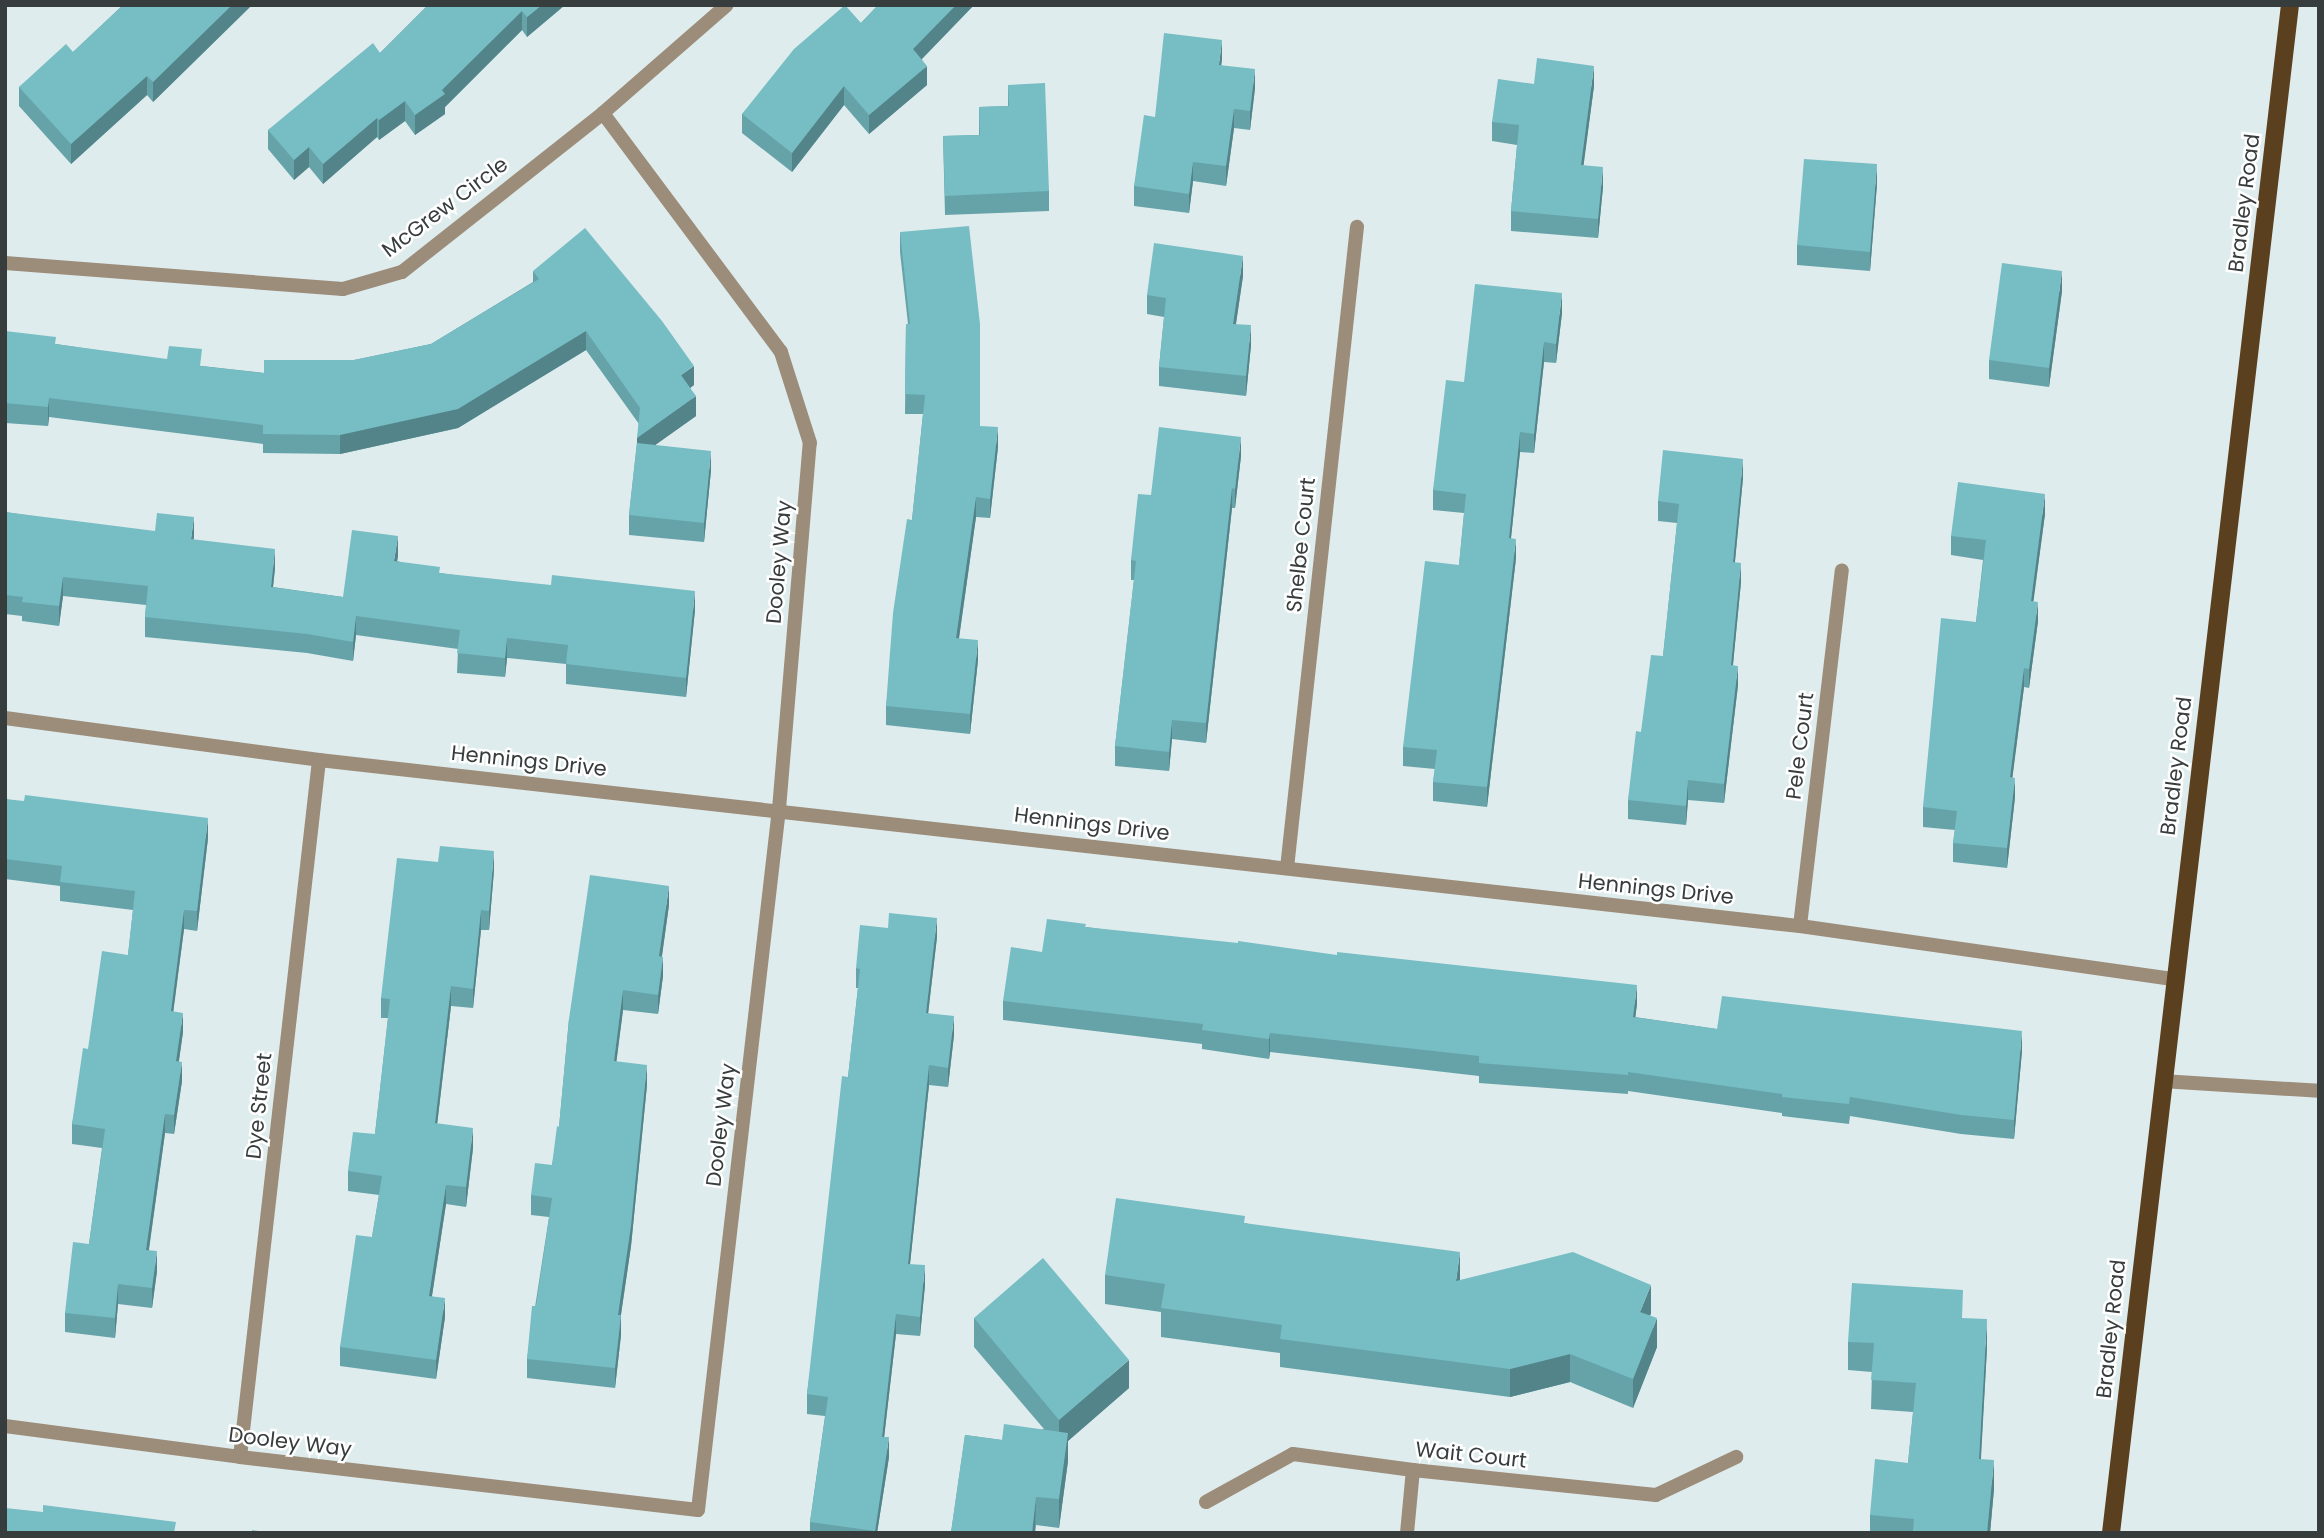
<!DOCTYPE html>
<html>
<head>
<meta charset="utf-8">
<style>
	body { margin:0 }
	#map { position:relative; width:2324px; height:1538px; overflow:hidden; background:#dfeced; font-family:Poppins,sans-serif }
	div>[style] { position:absolute }
	.service>* { height:14px; margin:-7px; padding:0 7px; transform-origin:7px; border-radius:7px; background:#9c8c7a }
	.minor>* { height:14px; margin:-7px; padding:0 7px; transform-origin:7px; border-radius:7px; background:#9c8c7a }
	.primary>* { height:18px; margin:-9px; padding:0 9px; transform-origin:9px; border-radius:9px; background:#5b4020 }
	.wall>* { inset:0; background:#66a3a9 }
	.shaded-wall>* { inset:0; background:#538489 }
	.building>* { inset:0; background:#77bdc4 }
	span { translate:-50% -50%; white-space:nowrap; text-align:center; line-height:1.15; -webkit-text-stroke:5px #fff; paint-order:stroke }
	.street-label { font-size:21px; color:#373c3c }
	.frame { position:absolute; inset:0; border:7px solid #373c3c; pointer-events:none }
</style>
</head>
<body>
<div id="map">
	<div class="service">
		<div style="left:2162px;top:1081px;width:157px;rotate:3.6deg"></div>
	</div>
	<div class="minor">
		<div style="left:5px;top:263px;width:339px;rotate:4.4deg"></div>
		<div style="left:343px;top:289px;width:61px;rotate:-16.1deg"></div>
		<div style="left:402px;top:272px;width:256px;rotate:-38.3deg"></div>
		<div style="left:603px;top:113px;width:164px;rotate:-41.1deg"></div>
		<div style="left:5px;top:718px;width:317px;rotate:7.6deg"></div>
		<div style="left:319px;top:760px;width:1490px;rotate:6.4deg"></div>
		<div style="left:1800px;top:926px;width:378px;rotate:8.1deg"></div>
		<div style="left:1287px;top:868px;width:645px;rotate:-83.77deg"></div>
		<div style="left:1800px;top:926px;width:358px;rotate:-83.3deg"></div>
		<div style="left:5px;top:1426px;width:237px;rotate:7.5deg"></div>
		<div style="left:240px;top:1457px;width:461px;rotate:6.6deg"></div>
		<div style="left:698px;top:1510px;width:706px;rotate:-83.41deg"></div>
		<div style="left:779px;top:809px;width:367px;rotate:-85.2deg"></div>
		<div style="left:810px;top:443px;width:96px;rotate:-107.7deg"></div>
		<div style="left:781px;top:352px;width:298px;rotate:-126.7deg"></div>
		<div style="left:240px;top:1457px;width:701px;rotate:-83.53deg"></div>
		<div style="left:1206px;top:1502px;width:99px;rotate:-28.9deg"></div>
		<div style="left:1293px;top:1454px;width:121px;rotate:7.6deg"></div>
		<div style="left:1413px;top:1470px;width:244px;rotate:5.9deg"></div>
		<div style="left:1656px;top:1495px;width:89px;rotate:-25.4deg"></div>
		<div style="left:1407px;top:1533px;width:63px;rotate:-84.6deg"></div>
	</div>
	<div class="primary">
		<div style="left:2111px;top:1533px;width:1538px;rotate:-83.32deg"></div>
	</div>
	<div class="wall">
		<div style="clip-path:polygon(123px 5px,252px 5px,153px 102px,147px 95px,71px 164px,19px 106px,19px 87px,73px 52px)"></div>
		<div style="clip-path:polygon(428px 5px,565px 5px,527px 37px,522px 30px,445px 107px,445px 114px,415px 135px,405px 121px,379px 140px,377px 137px,323px 184px,309px 167px,294px 180px,268px 149px,268px 130px,380px 53px)"></div>
		<div style="clip-path:polygon(878px 5px,974px 5px,922px 59px,927px 85px,869px 134px,844px 105px,792px 172px,742px 133px,742px 114px,861px 23px)"></div>
		<div style="clip-path:polygon(1222px 59px,1221px 65px,1255px 88px,1250px 130px,1234px 128px,1226px 186px,1193px 181px,1189px 213px,1134px 206px,1134px 186px,1155px 117px)"></div>
		<div style="clip-path:polygon(1534px 84px,1594px 86px,1583px 166px,1603px 187px,1598px 238px,1511px 231px,1511px 211px,1517px 145px,1492px 141px,1492px 122px)"></div>
		<div style="clip-path:polygon(1008px 85px,1049px 191px,1049px 211px,945px 215px,943px 136px,979px 135px,979px 107px,1008px 106px)"></div>
		<div style="clip-path:polygon(1877px 184px,1870px 271px,1797px 265px,1797px 245px)"></div>
		<div style="clip-path:polygon(900px 232px,980px 426px,998px 447px,990px 518px,976px 517px,959px 639px,978px 660px,970px 734px,886px 725px,886px 706px,912px 520px,923px 414px,905px 414px,906px 324px,908px 324px,900px 252px)"></div>
		<div style="clip-path:polygon(533px 271px,694px 385px,690px 388px,696px 416px,655px 445px,711px 470px,704px 542px,629px 535px,629px 515px,639px 424px,586px 350px,458px 428px,340px 454px,263px 453px,263px 444px,49px 417px,48px 426px,5px 423px,5px 331px,56px 344px,202px 366px,264px 373px,354px 360px,431px 344px,533px 282px)"></div>
		<div style="clip-path:polygon(1243px 276px,1236px 324px,1251px 345px,1246px 396px,1159px 386px,1159px 367px,1164px 317px,1147px 314px,1147px 295px)"></div>
		<div style="clip-path:polygon(2062px 291px,2049px 387px,1989px 379px,1989px 360px)"></div>
		<div style="clip-path:polygon(1562px 313px,1556px 363px,1544px 362px,1534px 453px,1520px 452px,1511px 538px,1516px 558px,1487px 807px,1433px 801px,1433px 782px,1435px 769px,1403px 766px,1403px 747px,1459px 565px,1464px 513px,1433px 510px,1433px 490px,1464px 382px)"></div>
		<div style="clip-path:polygon(1241px 456px,1235px 508px,1232px 508px,1206px 743px,1172px 739px,1169px 771px,1115px 766px,1115px 746px,1134px 580px,1131px 580px,1131px 560px,1151px 495px)"></div>
		<div style="clip-path:polygon(1743px 478px,1735px 562px,1741px 582px,1733px 665px,1738px 685px,1724px 803px,1688px 800px,1686px 825px,1628px 819px,1628px 800px,1641px 732px,1663px 656px,1677px 523px,1658px 521px,1658px 501px)"></div>
		<div style="clip-path:polygon(5px 512px,193px 540px,275px 568px,273px 587px,343px 597px,398px 556px,397px 561px,440px 573px,695px 610px,686px 697px,566px 684px,566px 664px,507px 658px,505px 677px,457px 673px,458px 649px,356px 635px,353px 661px,307px 653px,145px 637px,145px 617px,146px 605px,63px 596px,59px 626px,22px 621px,22px 616px,5px 614px)"></div>
		<div style="clip-path:polygon(2045px 514px,2033px 601px,2038px 621px,2029px 688px,2024px 687px,2012px 778px,2015px 797px,2007px 868px,1953px 862px,1953px 843px,1955px 830px,1923px 827px,1923px 807px,1976px 622px,1983px 560px,1951px 555px,1951px 536px)"></div>
		<div style="clip-path:polygon(5px 799px,208px 838px,197px 931px,184px 929px,173px 1011px,183px 1032px,179px 1061px,182px 1081px,174px 1134px,165px 1133px,149px 1250px,157px 1271px,152px 1308px,118px 1304px,115px 1338px,65px 1332px,65px 1313px,89px 1244px,102px 1148px,72px 1144px,72px 1124px,88px 1049px,128px 955px,133px 910px,60px 901px,60px 886px,5px 879px)"></div>
		<div style="clip-path:polygon(494px 870px,489px 930px,481px 930px,473px 1008px,451px 1006px,437px 1124px,473px 1148px,466px 1207px,446px 1204px,432px 1296px,445px 1317px,436px 1379px,340px 1366px,340px 1347px,372px 1237px,379px 1195px,348px 1191px,348px 1171px,375px 1134px,388px 1018px,381px 1018px,381px 998px)"></div>
		<div style="clip-path:polygon(669px 905px,662px 956px,663px 976px,658px 1014px,623px 1010px,616px 1062px,647px 1085px,631px 1246px,621px 1315px,621px 1335px,615px 1388px,527px 1378px,527px 1359px,549px 1217px,531px 1215px,531px 1195px,552px 1165px,559px 1127px,569px 1019px)"></div>
		<div style="clip-path:polygon(1086px 927px,1637px 1004px,1635px 1017px,1717px 1029px,2022px 1051px,2014px 1139px,1961px 1134px,1850px 1116px,1849px 1124px,1782px 1116px,1782px 1113px,1628px 1091px,1628px 1094px,1479px 1083px,1479px 1076px,1270px 1052px,1269px 1059px,1202px 1049px,1202px 1044px,1003px 1020px,1003px 1001px,1042px 952px)"></div>
		<div style="clip-path:polygon(937px 937px,928px 1013px,954px 1035px,948px 1087px,929px 1085px,910px 1264px,925px 1285px,920px 1336px,896px 1334px,884px 1437px,889px 1457px,877px 1533px,810px 1533px,810px 1522px,825px 1416px,807px 1414px,807px 1394px,848px 1077px,858px 988px,856px 988px,856px 968px)"></div>
		<div style="clip-path:polygon(1245px 1223px,1460px 1280px,1651px 1313px,1650px 1316px,1657px 1347px,1633px 1408px,1570px 1382px,1510px 1397px,1280px 1367px,1280px 1353px,1161px 1337px,1161px 1312px,1105px 1304px,1105px 1275px)"></div>
		<div style="clip-path:polygon(974px 1318px,1129px 1388px,1068px 1441px,1068px 1461px,1059px 1528px,1036px 1525px,1035px 1533px,951px 1533px,965px 1435px,1002px 1440px,1044px 1429px,974px 1347px)"></div>
		<div style="clip-path:polygon(1963px 1318px,1987px 1348px,1981px 1459px,1994px 1489px,1990px 1533px,1870px 1533px,1870px 1515px,1908px 1463px,1913px 1412px,1871px 1409px,1872px 1372px,1848px 1370px,1848px 1342px)"></div>
	</div>
	<div class="shaded-wall">
		<div style="clip-path:polygon(232px 5px,252px 5px,153px 102px,153px 82px)"></div>
		<div style="clip-path:polygon(542px 5px,565px 5px,527px 37px,527px 17px)"></div>
		<div style="clip-path:polygon(956px 5px,974px 5px,913px 68px,913px 49px)"></div>
		<div style="clip-path:polygon(522px 11px,522px 30px,445px 107px,445px 114px,415px 135px,415px 115px)"></div>
		<div style="clip-path:polygon(1222px 40px,1222px 59px,1219px 84px,1219px 65px)"></div>
		<div style="clip-path:polygon(927px 66px,927px 85px,869px 134px,869px 115px)"></div>
		<div style="clip-path:polygon(1594px 66px,1594px 86px,1581px 185px,1581px 165px)"></div>
		<div style="clip-path:polygon(1255px 69px,1255px 88px,1250px 130px,1250px 111px)"></div>
		<div style="clip-path:polygon(147px 76px,147px 95px,71px 164px,71px 144px)"></div>
		<div style="clip-path:polygon(844px 86px,844px 105px,792px 172px,792px 153px)"></div>
		<div style="clip-path:polygon(405px 101px,405px 121px,379px 140px,379px 120px)"></div>
		<div style="clip-path:polygon(1234px 109px,1234px 128px,1226px 186px,1226px 166px)"></div>
		<div style="clip-path:polygon(377px 118px,377px 137px,323px 184px,323px 164px)"></div>
		<div style="clip-path:polygon(309px 147px,309px 167px,294px 180px,294px 160px)"></div>
		<div style="clip-path:polygon(1193px 162px,1193px 181px,1189px 213px,1189px 194px)"></div>
		<div style="clip-path:polygon(1877px 164px,1877px 184px,1870px 271px,1870px 252px)"></div>
		<div style="clip-path:polygon(1603px 167px,1603px 187px,1598px 238px,1598px 219px)"></div>
		<div style="clip-path:polygon(1243px 256px,1243px 276px,1233px 343px,1233px 324px)"></div>
		<div style="clip-path:polygon(2062px 271px,2062px 291px,2049px 387px,2049px 368px)"></div>
		<div style="clip-path:polygon(1562px 293px,1562px 313px,1556px 363px,1556px 344px)"></div>
		<div style="clip-path:polygon(1251px 325px,1251px 345px,1246px 396px,1246px 376px)"></div>
		<div style="clip-path:polygon(586px 331px,586px 350px,458px 428px,340px 454px,340px 435px)"></div>
		<div style="clip-path:polygon(1544px 342px,1544px 362px,1534px 453px,1534px 434px)"></div>
		<div style="clip-path:polygon(694px 366px,694px 385px,681px 395px,681px 375px)"></div>
		<div style="clip-path:polygon(696px 396px,696px 416px,637px 458px,637px 438px)"></div>
		<div style="clip-path:polygon(49px 398px,49px 417px,48px 426px,48px 407px)"></div>
		<div style="clip-path:polygon(998px 427px,998px 447px,990px 518px,990px 499px)"></div>
		<div style="clip-path:polygon(1520px 432px,1520px 452px,1509px 557px,1509px 538px)"></div>
		<div style="clip-path:polygon(1241px 437px,1241px 456px,1235px 508px,1235px 489px)"></div>
		<div style="clip-path:polygon(711px 451px,711px 470px,704px 542px,704px 523px)"></div>
		<div style="clip-path:polygon(1743px 459px,1743px 478px,1733px 581px,1733px 562px)"></div>
		<div style="clip-path:polygon(1232px 488px,1232px 508px,1206px 743px,1206px 723px)"></div>
		<div style="clip-path:polygon(2045px 494px,2045px 514px,2031px 620px,2031px 601px)"></div>
		<div style="clip-path:polygon(976px 497px,976px 517px,956px 658px,956px 638px)"></div>
		<div style="clip-path:polygon(194px 517px,194px 537px,191px 559px,191px 539px)"></div>
		<div style="clip-path:polygon(398px 536px,398px 556px,394px 580px,394px 561px)"></div>
		<div style="clip-path:polygon(1516px 539px,1516px 558px,1487px 807px,1487px 787px)"></div>
		<div style="clip-path:polygon(275px 549px,275px 568px,271px 606px,271px 587px)"></div>
		<div style="clip-path:polygon(1741px 563px,1741px 582px,1731px 684px,1731px 665px)"></div>
		<div style="clip-path:polygon(63px 577px,63px 596px,59px 626px,59px 606px)"></div>
		<div style="clip-path:polygon(695px 591px,695px 610px,686px 697px,686px 678px)"></div>
		<div style="clip-path:polygon(2038px 602px,2038px 621px,2029px 688px,2029px 669px)"></div>
		<div style="clip-path:polygon(356px 616px,356px 635px,353px 661px,353px 642px)"></div>
		<div style="clip-path:polygon(507px 638px,507px 658px,505px 677px,505px 658px)"></div>
		<div style="clip-path:polygon(978px 640px,978px 660px,970px 734px,970px 714px)"></div>
		<div style="clip-path:polygon(1738px 666px,1738px 685px,1724px 803px,1724px 784px)"></div>
		<div style="clip-path:polygon(2024px 668px,2024px 687px,2010px 797px,2010px 777px)"></div>
		<div style="clip-path:polygon(1172px 720px,1172px 739px,1169px 771px,1169px 752px)"></div>
		<div style="clip-path:polygon(2015px 778px,2015px 797px,2007px 868px,2007px 848px)"></div>
		<div style="clip-path:polygon(1688px 780px,1688px 800px,1686px 825px,1686px 806px)"></div>
		<div style="clip-path:polygon(208px 818px,208px 838px,197px 931px,197px 911px)"></div>
		<div style="clip-path:polygon(494px 851px,494px 870px,489px 930px,489px 911px)"></div>
		<div style="clip-path:polygon(669px 886px,669px 905px,659px 976px,659px 956px)"></div>
		<div style="clip-path:polygon(184px 910px,184px 929px,171px 1030px,171px 1011px)"></div>
		<div style="clip-path:polygon(481px 910px,481px 930px,473px 1008px,473px 989px)"></div>
		<div style="clip-path:polygon(937px 918px,937px 937px,926px 1032px,926px 1013px)"></div>
		<div style="clip-path:polygon(663px 957px,663px 976px,658px 1014px,658px 995px)"></div>
		<div style="clip-path:polygon(1637px 985px,1637px 1004px,1633px 1037px,1633px 1017px)"></div>
		<div style="clip-path:polygon(451px 986px,451px 1006px,435px 1143px,435px 1123px)"></div>
		<div style="clip-path:polygon(623px 990px,623px 1010px,614px 1081px,614px 1061px)"></div>
		<div style="clip-path:polygon(183px 1013px,183px 1032px,176px 1080px,176px 1061px)"></div>
		<div style="clip-path:polygon(954px 1016px,954px 1035px,948px 1087px,948px 1068px)"></div>
		<div style="clip-path:polygon(2022px 1031px,2022px 1051px,2014px 1139px,2014px 1120px)"></div>
		<div style="clip-path:polygon(1270px 1033px,1270px 1052px,1269px 1059px,1269px 1039px)"></div>
		<div style="clip-path:polygon(182px 1062px,182px 1081px,174px 1134px,174px 1115px)"></div>
		<div style="clip-path:polygon(647px 1065px,647px 1085px,631px 1246px,618px 1334px,618px 1315px)"></div>
		<div style="clip-path:polygon(929px 1065px,929px 1085px,908px 1283px,908px 1264px)"></div>
		<div style="clip-path:polygon(165px 1114px,165px 1133px,146px 1269px,146px 1250px)"></div>
		<div style="clip-path:polygon(473px 1128px,473px 1148px,466px 1207px,466px 1187px)"></div>
		<div style="clip-path:polygon(446px 1185px,446px 1204px,429px 1315px,429px 1296px)"></div>
		<div style="clip-path:polygon(157px 1251px,157px 1271px,152px 1308px,152px 1288px)"></div>
		<div style="clip-path:polygon(1460px 1252px,1460px 1281px,1456px 1281px)"></div>
		<div style="clip-path:polygon(925px 1265px,925px 1285px,920px 1336px,920px 1317px)"></div>
		<div style="clip-path:polygon(118px 1284px,118px 1304px,115px 1338px,115px 1318px)"></div>
		<div style="clip-path:polygon(1651px 1285px,1651px 1313px,1640px 1340px,1640px 1312px)"></div>
		<div style="clip-path:polygon(445px 1298px,445px 1317px,436px 1379px,436px 1360px)"></div>
		<div style="clip-path:polygon(896px 1314px,896px 1334px,882px 1456px,882px 1437px)"></div>
		<div style="clip-path:polygon(621px 1315px,621px 1335px,615px 1388px,615px 1368px)"></div>
		<div style="clip-path:polygon(1657px 1318px,1657px 1347px,1633px 1408px,1633px 1379px)"></div>
		<div style="clip-path:polygon(1987px 1319px,1987px 1348px,1979px 1487px,1979px 1459px)"></div>
		<div style="clip-path:polygon(1570px 1354px,1570px 1382px,1510px 1397px,1510px 1369px)"></div>
		<div style="clip-path:polygon(1129px 1360px,1129px 1388px,1068px 1441px,1068px 1461px,1059px 1528px,1059px 1420px)"></div>
		<div style="clip-path:polygon(889px 1437px,889px 1457px,877px 1533px,875px 1533px)"></div>
		<div style="clip-path:polygon(1994px 1460px,1994px 1489px,1990px 1533px,1987px 1533px)"></div>
		<div style="clip-path:polygon(1036px 1497px,1035px 1533px,1032px 1533px)"></div>
	</div>
	<div class="building">
		<div style="clip-path:polygon(123px 5px,232px 5px,153px 82px,147px 76px,71px 144px,19px 87px,66px 44px,73px 52px)"></div>
		<div style="clip-path:polygon(428px 5px,542px 5px,527px 17px,522px 11px,442px 90px,445px 94px,415px 115px,405px 101px,379px 120px,377px 118px,323px 164px,309px 147px,294px 160px,268px 130px,373px 43px,380px 53px)"></div>
		<div style="clip-path:polygon(845px 5px,861px 23px,878px 5px,956px 5px,913px 49px,927px 66px,869px 115px,844px 86px,792px 153px,742px 114px,794px 49px)"></div>
		<div style="clip-path:polygon(1164px 33px,1222px 40px,1219px 65px,1255px 69px,1250px 111px,1234px 109px,1226px 166px,1193px 162px,1189px 194px,1134px 186px,1144px 115px,1155px 117px)"></div>
		<div style="clip-path:polygon(1537px 58px,1594px 66px,1581px 165px,1603px 167px,1598px 219px,1511px 211px,1519px 125px,1492px 122px,1498px 79px,1534px 84px)"></div>
		<div style="clip-path:polygon(1045px 83px,1049px 191px,945px 196px,943px 136px,980px 135px,979px 107px,1009px 106px,1008px 85px)"></div>
		<div style="clip-path:polygon(1804px 159px,1877px 164px,1870px 252px,1797px 245px)"></div>
		<div style="clip-path:polygon(969px 226px,980px 324px,980px 426px,998px 427px,990px 499px,976px 497px,956px 638px,978px 640px,970px 714px,886px 706px,893px 613px,907px 519px,912px 520px,925px 395px,905px 394px,906px 324px,910px 324px,900px 232px)"></div>
		<div style="clip-path:polygon(585px 228px,662px 321px,694px 366px,681px 375px,696px 396px,637px 438px,640px 408px,586px 331px,458px 409px,340px 435px,263px 434px,263px 425px,49px 398px,48px 407px,5px 403px,5px 331px,56px 337px,55px 344px,167px 359px,169px 346px,202px 349px,200px 366px,264px 373px,264px 360px,354px 360px,431px 344px,539px 279px,533px 271px)"></div>
		<div style="clip-path:polygon(1154px 243px,1243px 256px,1233px 324px,1251px 325px,1246px 376px,1159px 367px,1166px 298px,1147px 295px)"></div>
		<div style="clip-path:polygon(2002px 263px,2062px 271px,2049px 368px,1989px 360px)"></div>
		<div style="clip-path:polygon(1475px 284px,1562px 293px,1556px 344px,1544px 342px,1534px 434px,1520px 432px,1509px 538px,1516px 539px,1487px 787px,1433px 782px,1437px 750px,1403px 747px,1425px 561px,1459px 565px,1466px 494px,1433px 490px,1446px 380px,1464px 382px)"></div>
		<div style="clip-path:polygon(1159px 427px,1241px 437px,1235px 489px,1232px 488px,1206px 723px,1172px 720px,1169px 752px,1115px 746px,1136px 561px,1131px 560px,1138px 494px,1151px 495px)"></div>
		<div style="clip-path:polygon(637px 443px,711px 451px,704px 523px,629px 515px)"></div>
		<div style="clip-path:polygon(1663px 450px,1743px 459px,1733px 562px,1741px 563px,1731px 665px,1738px 666px,1724px 784px,1688px 780px,1686px 806px,1628px 800px,1636px 731px,1641px 732px,1651px 655px,1663px 656px,1679px 504px,1658px 501px)"></div>
		<div style="clip-path:polygon(1958px 482px,2045px 494px,2031px 601px,2038px 602px,2029px 669px,2024px 668px,2010px 777px,2015px 778px,2007px 848px,1953px 843px,1957px 811px,1923px 807px,1941px 618px,1976px 622px,1986px 540px,1951px 536px)"></div>
		<div style="clip-path:polygon(5px 512px,155px 531px,157px 513px,194px 517px,191px 539px,275px 549px,271px 587px,343px 597px,352px 530px,398px 536px,394px 561px,440px 567px,439px 573px,551px 585px,552px 575px,695px 591px,686px 678px,566px 664px,568px 645px,507px 638px,505px 658px,457px 653px,460px 630px,356px 616px,353px 642px,307px 634px,145px 617px,148px 586px,63px 577px,59px 606px,22px 602px,23px 597px,5px 595px)"></div>
		<div style="clip-path:polygon(25px 795px,208px 818px,197px 911px,184px 910px,171px 1011px,183px 1013px,176px 1061px,182px 1062px,174px 1115px,165px 1114px,146px 1250px,157px 1251px,152px 1288px,118px 1284px,115px 1318px,65px 1313px,73px 1242px,89px 1244px,105px 1129px,72px 1124px,83px 1048px,88px 1049px,102px 951px,128px 955px,135px 891px,60px 882px,62px 866px,5px 859px,5px 799px,24px 801px)"></div>
		<div style="clip-path:polygon(440px 846px,494px 851px,489px 911px,481px 910px,473px 989px,451px 986px,435px 1123px,473px 1128px,466px 1187px,446px 1185px,429px 1296px,445px 1298px,436px 1360px,340px 1347px,356px 1235px,372px 1237px,382px 1176px,348px 1171px,353px 1132px,375px 1134px,390px 999px,381px 998px,397px 858px,438px 862px)"></div>
		<div style="clip-path:polygon(590px 875px,669px 886px,659px 956px,663px 957px,658px 995px,623px 990px,614px 1061px,647px 1065px,631px 1226px,618px 1315px,621px 1315px,615px 1368px,527px 1359px,532px 1306px,536px 1306px,552px 1198px,531px 1195px,535px 1163px,552px 1165px,557px 1126px,559px 1127px,569px 1019px)"></div>
		<div style="clip-path:polygon(889px 913px,937px 918px,926px 1013px,954px 1016px,948px 1068px,929px 1065px,908px 1264px,925px 1265px,920px 1317px,896px 1314px,882px 1437px,889px 1437px,875px 1531px,810px 1522px,828px 1397px,807px 1394px,842px 1076px,848px 1077px,860px 969px,856px 968px,860px 925px,888px 928px)"></div>
		<div style="clip-path:polygon(1047px 919px,1086px 924px,1085px 927px,1238px 943px,1238px 941px,1337px 955px,1337px 952px,1637px 985px,1633px 1017px,1717px 1029px,1722px 996px,2022px 1031px,2014px 1120px,1961px 1115px,1850px 1097px,1849px 1104px,1782px 1097px,1782px 1094px,1628px 1072px,1628px 1075px,1479px 1063px,1479px 1056px,1270px 1033px,1269px 1039px,1202px 1030px,1203px 1024px,1003px 1001px,1011px 947px,1042px 952px)"></div>
		<div style="clip-path:polygon(1116px 1198px,1245px 1216px,1244px 1223px,1460px 1252px,1456px 1281px,1573px 1252px,1651px 1285px,1640px 1312px,1657px 1318px,1633px 1379px,1570px 1354px,1510px 1369px,1280px 1339px,1282px 1325px,1161px 1308px,1165px 1284px,1105px 1275px)"></div>
		<div style="clip-path:polygon(1043px 1258px,1129px 1360px,1059px 1420px,974px 1318px)"></div>
		<div style="clip-path:polygon(1852px 1283px,1963px 1290px,1962px 1318px,1987px 1319px,1979px 1459px,1994px 1460px,1987px 1533px,1930px 1533px,1913px 1531px,1914px 1519px,1870px 1515px,1875px 1459px,1908px 1463px,1916px 1383px,1871px 1380px,1874px 1343px,1848px 1342px)"></div>
		<div style="clip-path:polygon(1004px 1424px,1068px 1433px,1059px 1499px,1036px 1497px,1032px 1533px,960px 1533px,951px 1532px,965px 1435px,1002px 1440px)"></div>
		<div style="clip-path:polygon(43px 1505px,176px 1522px,174px 1533px,5px 1533px,5px 1508px,43px 1512px)"></div>
		<div style="clip-path:polygon(252px 1530px,270px 1533px,252px 1533px)"></div>
	</div>
	<div class="street-label">
		<span style="left:2244px;top:203px;rotate:-83deg">Bradley Road</span>
		<span style="left:445px;top:207px;rotate:-37deg">McGrew Circle</span>
		<span style="left:1301px;top:545px;rotate:-84deg">Shelbe Court</span>
		<span style="left:779px;top:562px;rotate:-85deg">Dooley Way</span>
		<span style="left:1800px;top:746px;rotate:-83deg">Pele Court</span>
		<span style="left:529px;top:761px;rotate:6deg">Hennings Drive</span>
		<span style="left:2176px;top:766px;rotate:-83deg">Bradley Road</span>
		<span style="left:1092px;top:824px;rotate:7deg">Hennings Drive</span>
		<span style="left:1656px;top:889px;rotate:6deg">Hennings Drive</span>
		<span style="left:259px;top:1106px;rotate:-84deg">Dye Street</span>
		<span style="left:721px;top:1125px;rotate:-83deg">Dooley Way</span>
		<span style="left:2111px;top:1329px;rotate:-84deg">Bradley Road</span>
		<span style="left:290px;top:1442px;rotate:7deg">Dooley Way</span>
		<span style="left:1471px;top:1455px;rotate:6deg">Wait Court</span>
	</div>
	<div class="frame"></div>
</div>
</body>
</html>
